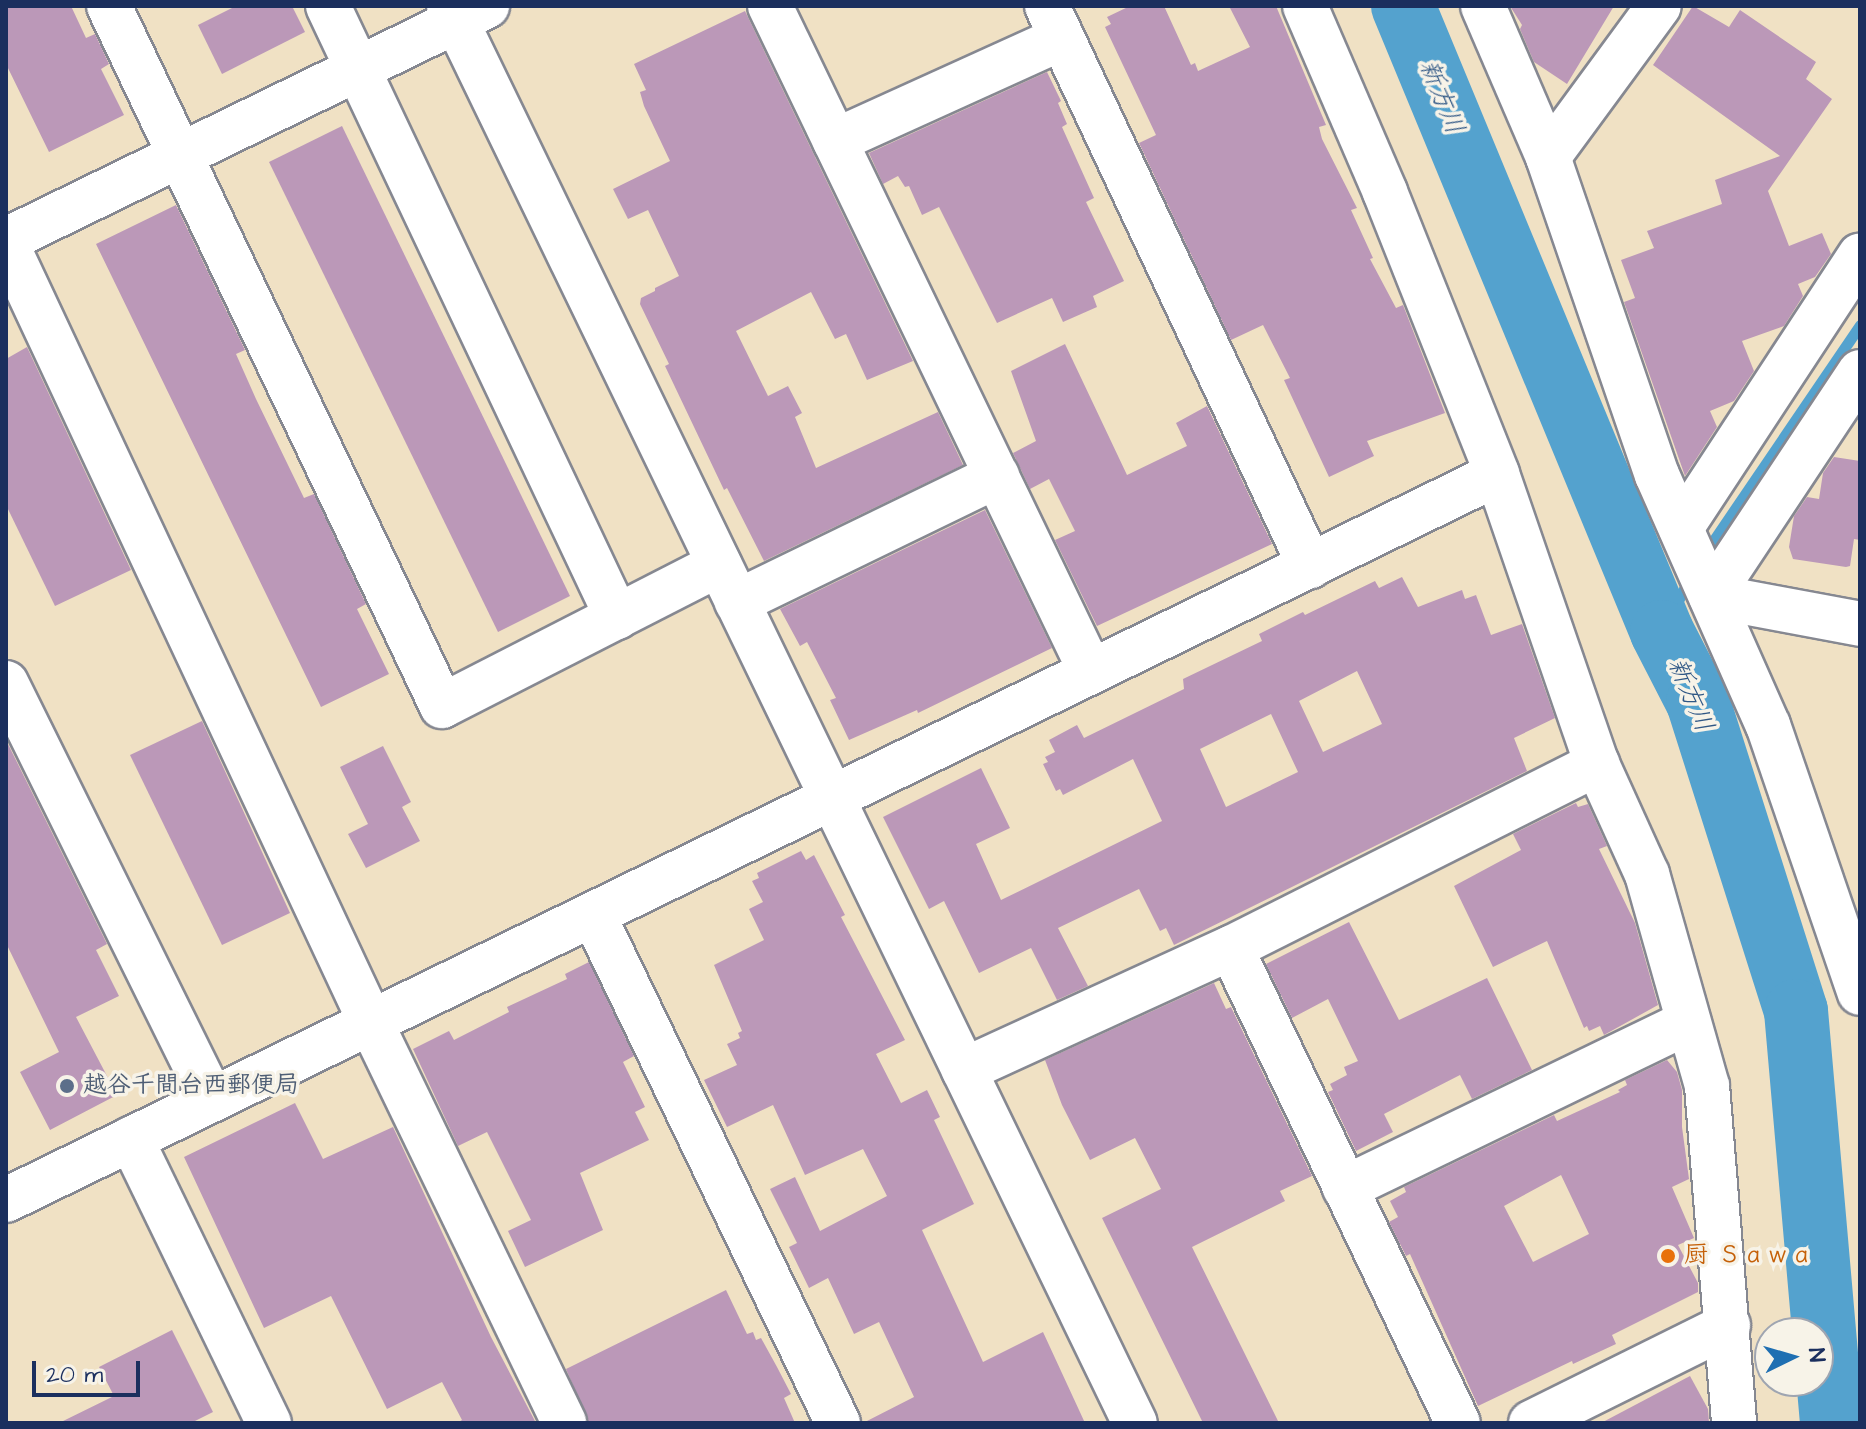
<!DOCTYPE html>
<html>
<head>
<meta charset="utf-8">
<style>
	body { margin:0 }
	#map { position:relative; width:1866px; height:1429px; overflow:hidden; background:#f0e1c4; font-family:"Architects Daughter","Klee One",sans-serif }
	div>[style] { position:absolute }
	.stream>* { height:11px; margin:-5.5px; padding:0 5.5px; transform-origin:5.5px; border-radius:5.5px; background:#54a2ce }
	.river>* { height:64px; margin:-32px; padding:0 32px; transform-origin:32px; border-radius:32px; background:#54a2ce }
	.building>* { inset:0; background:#bb98b8 }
	.roads { filter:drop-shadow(2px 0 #868891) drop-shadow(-2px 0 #868891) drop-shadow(0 2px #868891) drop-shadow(0 -2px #868891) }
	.minor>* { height:44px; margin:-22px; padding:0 22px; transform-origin:22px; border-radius:22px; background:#fff }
	.dots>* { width:22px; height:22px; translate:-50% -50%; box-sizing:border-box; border:4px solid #f7f3e8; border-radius:50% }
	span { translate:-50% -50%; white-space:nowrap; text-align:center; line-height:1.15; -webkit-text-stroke:7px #f7f3e8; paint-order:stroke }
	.service-label { font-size:24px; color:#4e5e75; font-weight:700 }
	.left { translate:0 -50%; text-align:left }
	.food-label { font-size:24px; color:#c56008; font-weight:700 }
	.water-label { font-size:26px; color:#2f5785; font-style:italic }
	.frame { position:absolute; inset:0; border:8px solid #1b2f5e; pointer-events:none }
	.north { position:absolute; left:1754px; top:1317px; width:80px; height:80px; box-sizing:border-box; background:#f7f3e8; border:2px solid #9fa5b1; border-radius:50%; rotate:85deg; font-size:22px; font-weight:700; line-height:32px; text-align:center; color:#1b2f5e }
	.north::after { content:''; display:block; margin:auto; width:28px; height:36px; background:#1f6fb2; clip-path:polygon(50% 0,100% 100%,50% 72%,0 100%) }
	.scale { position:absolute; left:32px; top:1361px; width:108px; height:36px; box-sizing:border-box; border:4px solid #1b2f5e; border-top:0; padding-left:10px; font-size:24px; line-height:28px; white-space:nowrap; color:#1b2f5e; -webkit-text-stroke:6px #f7f3e8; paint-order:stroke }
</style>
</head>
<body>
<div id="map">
	<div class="stream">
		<div style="left:1703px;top:556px;width:279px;rotate:-55.8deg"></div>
		<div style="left:1662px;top:632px;width:62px;rotate:-63deg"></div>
	</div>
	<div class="river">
		<div style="left:1403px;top:6px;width:677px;rotate:67.52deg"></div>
		<div style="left:1662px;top:632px;width:79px;rotate:62.8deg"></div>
		<div style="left:1698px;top:702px;width:324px;rotate:72.4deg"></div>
		<div style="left:1796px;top:1011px;width:414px;rotate:85deg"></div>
	</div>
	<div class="building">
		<div style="clip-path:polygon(6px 6px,71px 6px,86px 38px,95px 34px,109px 64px,101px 69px,124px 115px,49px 152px,6px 64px)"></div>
		<div style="clip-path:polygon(236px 6px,292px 6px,305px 32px,222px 74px,198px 25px)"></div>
		<div style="clip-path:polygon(1130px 6px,1164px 6px,1191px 65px,1195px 63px,1198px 71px,1250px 47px,1229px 6px,1276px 6px,1326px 125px,1319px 127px,1322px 139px,1357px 208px,1351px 210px,1373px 258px,1370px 259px,1396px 308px,1403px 305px,1445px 413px,1367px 441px,1374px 456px,1329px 477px,1284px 380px,1290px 378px,1263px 325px,1231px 340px,1139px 143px,1156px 135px,1105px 27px,1111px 24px,1107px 17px)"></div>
		<div style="clip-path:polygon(1510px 6px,1614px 6px,1567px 84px,1534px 62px,1520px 29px,1522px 25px)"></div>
		<div style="clip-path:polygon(1693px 6px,1729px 27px,1740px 10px,1816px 62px,1806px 79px,1832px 99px,1768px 191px,1789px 246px,1822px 233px,1831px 254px,1815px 277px,1798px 284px,1803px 296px,1784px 326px,1742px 341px,1754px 371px,1734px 401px,1710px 411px,1717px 427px,1685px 476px,1624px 302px,1635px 298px,1621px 260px,1654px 248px,1647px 231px,1722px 204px,1715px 180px,1780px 156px,1653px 65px)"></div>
		<div style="clip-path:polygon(745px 11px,913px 361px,867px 380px,846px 334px,835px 339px,811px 292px,736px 331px,768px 396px,788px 386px,802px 413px,795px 417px,816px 468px,938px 412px,963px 465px,764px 561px,727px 488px,724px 490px,665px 366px,669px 364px,640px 304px,641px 298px,655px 291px,655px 288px,679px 276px,648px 210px,628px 219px,613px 189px,670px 161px,644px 106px,640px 92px,646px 90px,634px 64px)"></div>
		<div style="clip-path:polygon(1047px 72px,1061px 101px,1058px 103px,1067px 124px,1062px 127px,1094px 198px,1086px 202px,1124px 281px,1093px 296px,1097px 307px,1063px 322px,1052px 298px,997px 323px,939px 207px,922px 215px,909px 186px,905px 187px,898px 176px,883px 184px,869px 153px)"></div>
		<div style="clip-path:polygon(342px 126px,570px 596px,498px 632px,269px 162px)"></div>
		<div style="clip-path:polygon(176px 205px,245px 350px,236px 354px,256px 399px,304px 498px,314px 494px,366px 604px,357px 609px,389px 674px,321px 707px,96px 244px)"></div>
		<div style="clip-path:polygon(1065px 344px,1127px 475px,1187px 446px,1176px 423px,1207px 406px,1272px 544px,1097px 626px,1055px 540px,1075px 531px,1049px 479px,1030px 489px,1013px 453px,1036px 441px,1011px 371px)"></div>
		<div style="clip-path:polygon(27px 347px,131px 570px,55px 606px,6px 505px,6px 359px)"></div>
		<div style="clip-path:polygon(1834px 457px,1860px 461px,1860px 540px,1854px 539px,1850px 566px,1846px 567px,1793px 559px,1789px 547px,1794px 516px,1807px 497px,1819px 499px,1823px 473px)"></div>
		<div style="clip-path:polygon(985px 510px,1052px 648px,918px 713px,917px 710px,849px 740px,830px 700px,836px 698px,807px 642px,800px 646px,780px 609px)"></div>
		<div style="clip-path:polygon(evenodd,1402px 577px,1418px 607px,1462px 590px,1465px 599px,1476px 595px,1491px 635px,1522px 624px,1555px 718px,1514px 738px,1527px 771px,1174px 945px,1166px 928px,1160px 931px,1139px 889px,1058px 928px,1088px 986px,1057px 1000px,1031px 948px,979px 973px,944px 901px,929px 909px,883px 817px,981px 768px,1010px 828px,976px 844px,1001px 900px,1162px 821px,1133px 759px,1063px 795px,1060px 789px,1056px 791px,1043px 764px,1048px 762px,1045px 757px,1055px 752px,1049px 740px,1077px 725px,1084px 738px,1184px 689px,1183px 679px,1262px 641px,1259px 634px,1303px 612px,1305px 615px,1375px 581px,1379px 588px,1402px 577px,1357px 671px,1382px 724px,1323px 752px,1299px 701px,1357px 671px,1402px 577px,1271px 714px,1298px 772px,1226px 807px,1200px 749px,1271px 714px)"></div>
		<div style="clip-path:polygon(202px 721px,290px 913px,222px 945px,130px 755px)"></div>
		<div style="clip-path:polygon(6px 740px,107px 944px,96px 950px,119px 996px,76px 1017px,117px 1095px,50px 1130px,20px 1072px,59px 1052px,6px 943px)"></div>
		<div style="clip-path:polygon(383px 746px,411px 802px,402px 807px,420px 841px,366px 868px,348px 834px,368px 824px,340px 767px)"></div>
		<div style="clip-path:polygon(1576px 803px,1578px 807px,1588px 804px,1607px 846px,1599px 849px,1635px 923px,1658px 1005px,1604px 1035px,1600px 1026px,1589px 1031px,1587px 1026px,1584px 1028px,1547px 941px,1493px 967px,1454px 886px,1521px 850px,1513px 834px)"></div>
		<div style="clip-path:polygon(801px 851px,806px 860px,814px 855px,845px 915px,841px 917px,905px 1040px,876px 1054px,901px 1103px,927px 1090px,940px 1117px,934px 1120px,974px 1204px,922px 1230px,983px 1362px,1043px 1332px,1085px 1423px,863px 1423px,914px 1397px,879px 1322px,854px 1334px,828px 1278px,809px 1288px,789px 1247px,797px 1243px,770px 1189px,795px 1177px,820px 1231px,887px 1196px,863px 1149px,805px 1175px,773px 1105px,727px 1127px,704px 1080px,737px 1065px,727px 1044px,740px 1038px,738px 1033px,742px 1031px,714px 965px,764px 940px,749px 909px,763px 902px,752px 881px,759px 878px,757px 873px)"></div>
		<div style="clip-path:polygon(1349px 922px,1399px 1020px,1487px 978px,1532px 1070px,1472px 1099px,1460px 1075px,1384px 1114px,1393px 1132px,1356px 1151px,1328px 1092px,1333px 1090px,1330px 1084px,1347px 1075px,1344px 1067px,1358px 1061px,1328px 999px,1292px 1018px,1266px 964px)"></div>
		<div style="clip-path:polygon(589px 962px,634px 1056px,623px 1062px,645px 1107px,635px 1112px,649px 1140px,580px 1173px,603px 1230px,525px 1267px,508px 1231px,531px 1220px,487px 1132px,458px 1146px,413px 1049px,449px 1031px,454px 1040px,509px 1012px,507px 1007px,567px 979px,565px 974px)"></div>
		<div style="clip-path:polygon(1214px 983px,1226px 1009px,1231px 1007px,1312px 1176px,1280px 1191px,1285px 1201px,1192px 1247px,1279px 1423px,1203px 1423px,1102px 1218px,1161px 1189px,1135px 1138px,1090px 1160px,1062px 1105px,1045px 1060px)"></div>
		<div style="clip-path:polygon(evenodd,1667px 1060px,1677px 1072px,1682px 1090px,1682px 1127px,1689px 1179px,1672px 1187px,1694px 1238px,1678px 1245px,1698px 1283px,1698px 1292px,1612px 1335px,1616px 1344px,1573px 1364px,1572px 1361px,1478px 1406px,1410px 1254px,1406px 1256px,1389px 1222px,1398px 1217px,1390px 1201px,1406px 1192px,1404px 1187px,1554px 1115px,1557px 1121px,1620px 1092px,1618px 1090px,1627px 1085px,1625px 1080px,1667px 1060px,1561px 1175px,1589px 1234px,1533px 1262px,1504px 1206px,1561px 1175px)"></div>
		<div style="clip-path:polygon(295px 1103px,323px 1159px,393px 1127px,491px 1337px,536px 1423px,457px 1423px,462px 1420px,442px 1382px,387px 1409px,331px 1296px,264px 1328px,184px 1157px)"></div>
		<div style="clip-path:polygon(726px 1290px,747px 1334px,753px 1332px,756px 1340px,761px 1338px,777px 1367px,791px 1394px,784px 1398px,795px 1423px,589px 1423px,566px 1369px)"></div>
		<div style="clip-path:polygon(172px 1330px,213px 1412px,191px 1423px,59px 1423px,114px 1396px,99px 1367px)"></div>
		<div style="clip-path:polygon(1690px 1376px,1708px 1409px,1709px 1423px,1601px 1423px)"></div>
	</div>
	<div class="roads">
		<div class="minor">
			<div style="left:109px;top:6px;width:775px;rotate:64.56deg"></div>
			<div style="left:442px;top:706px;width:311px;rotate:-27.1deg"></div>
			<div style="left:328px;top:6px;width:676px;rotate:64.69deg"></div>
			<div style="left:449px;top:6px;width:1574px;rotate:64.17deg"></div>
			<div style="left:770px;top:6px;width:739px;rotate:64.27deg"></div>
			<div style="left:1047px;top:6px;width:619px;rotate:64.84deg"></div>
			<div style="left:1305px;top:6px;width:202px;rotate:66.7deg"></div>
			<div style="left:1385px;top:192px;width:303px;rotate:68.3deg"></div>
			<div style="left:1497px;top:474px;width:307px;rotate:71deg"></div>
			<div style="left:1597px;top:764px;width:121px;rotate:65.6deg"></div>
			<div style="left:1647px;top:874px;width:220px;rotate:74.2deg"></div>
			<div style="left:1707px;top:1086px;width:338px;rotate:85.4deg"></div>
			<div style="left:1483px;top:6px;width:164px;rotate:66.7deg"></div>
			<div style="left:1548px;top:157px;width:336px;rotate:71.1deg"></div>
			<div style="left:1657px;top:475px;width:274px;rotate:66.1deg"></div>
			<div style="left:1768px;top:725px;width:283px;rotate:71.1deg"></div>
			<div style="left:835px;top:141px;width:249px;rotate:-24.4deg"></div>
			<div style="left:1548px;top:157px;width:187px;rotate:-53.7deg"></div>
			<div style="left:6px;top:240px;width:535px;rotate:-25.94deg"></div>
			<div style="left:6px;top:243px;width:861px;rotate:64.92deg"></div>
			<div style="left:371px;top:1023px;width:444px;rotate:64.2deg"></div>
			<div style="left:1681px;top:528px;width:326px;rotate:-56.7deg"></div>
			<div style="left:1711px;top:596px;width:269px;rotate:-56.4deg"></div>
			<div style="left:1711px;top:596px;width:152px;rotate:10.6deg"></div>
			<div style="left:737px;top:602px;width:289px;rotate:-25.9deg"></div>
			<div style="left:6px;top:683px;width:465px;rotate:63.7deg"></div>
			<div style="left:593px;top:914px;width:565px;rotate:64.3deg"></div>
			<div style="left:1231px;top:948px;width:526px;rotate:64.46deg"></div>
			<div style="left:964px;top:1070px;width:294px;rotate:-24.6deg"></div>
			<div style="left:1231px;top:948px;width:410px;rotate:-26.7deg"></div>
			<div style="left:131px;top:1139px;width:316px;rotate:64.1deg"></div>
			<div style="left:1345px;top:1188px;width:379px;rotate:-25.8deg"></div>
			<div style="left:6px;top:1200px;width:1658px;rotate:-25.96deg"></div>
			<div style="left:1531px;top:1423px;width:220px;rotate:-26.4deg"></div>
		</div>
	</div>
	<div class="dots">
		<div style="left:67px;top:1086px;background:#5c6f8a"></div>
		<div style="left:1668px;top:1256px;background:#e8710a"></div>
	</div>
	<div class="service-label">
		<span class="left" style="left:83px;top:1086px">越谷千間台西郵便局</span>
	</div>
	<div class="food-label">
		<span class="left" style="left:1684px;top:1256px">厨 Ｓａｗａ</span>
	</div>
	<div class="water-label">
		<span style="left:1441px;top:97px;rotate:68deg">新方川</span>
		<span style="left:1690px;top:695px;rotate:67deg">新方川</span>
	</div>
	<div class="frame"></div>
	<div class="north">N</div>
	<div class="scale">20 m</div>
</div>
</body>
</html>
